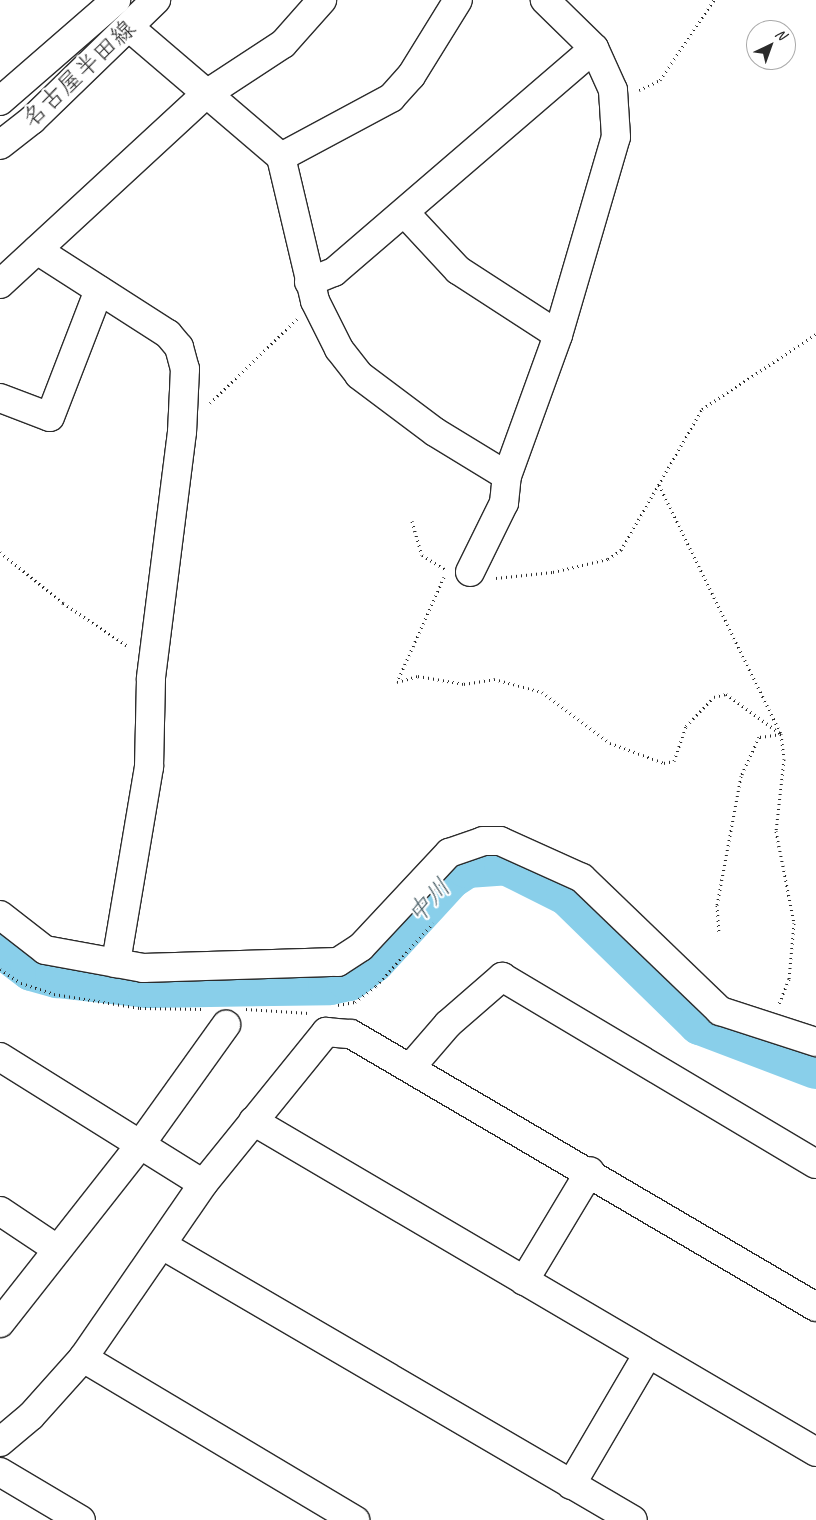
<!DOCTYPE html>
<html>
<head>
<meta charset="utf-8">
<style>
	body { margin:0 }
	#map { position:relative; width:816px; height:1520px; overflow:hidden; background:#fff; font-family:Caveat,"Klee One",sans-serif }
	div>[style] { position:absolute }
	.river>* { height:44px; margin:-22px; padding:0 22px; transform-origin:22px; border-radius:22px; background:#89cfea }
	.path>* { height:3px; margin-top:-1.5px; transform-origin:0; background:repeating-linear-gradient(90deg,#2b2b2b 0 1px,transparent 0 5px) }
	.roads { filter:drop-shadow(1px 0 #2b2b2b) drop-shadow(-1px 0 #2b2b2b) drop-shadow(0 1px #2b2b2b) drop-shadow(0 -1px #2b2b2b) }
	.minor>* { height:28px; margin:-14px; padding:0 14px; transform-origin:14px; border-radius:14px; background:#fff }
	.major>* { height:28px; margin:-14px; padding:0 14px; transform-origin:14px; border-radius:14px; background:#fff }
	span { translate:-50% -50%; white-space:nowrap; text-align:center; line-height:1.15; -webkit-text-stroke:4.5px #fff; paint-order:stroke }
	.street-label { font-size:24px; color:#2b2b2b }
	.water-label { font-size:25px; color:#475c64; font-style:italic }
	.north { position:absolute; left:746px; top:20px; width:50px; height:50px; box-sizing:border-box; background:#fff; border:1px solid #aaa; border-radius:50%; rotate:42deg; font-size:14px; font-weight:700; line-height:20px; text-align:center; color:#2b2b2b }
	.north::after { content:''; display:block; margin:auto; width:18px; height:22px; background:#2b2b2b; clip-path:polygon(50% 0,100% 100%,50% 72%,0 100%) }
</style>
</head>
<body>
<div id="map">
	<div class="river">
		<div style="left:0;top:945px;width:40px;rotate:37deg"></div>
		<div style="left:32px;top:969px;width:26px;rotate:16deg"></div>
		<div style="left:57px;top:976px;width:92px;rotate:6.3deg"></div>
		<div style="left:148px;top:986px;width:182px;rotate:-0.9deg"></div>
		<div style="left:330px;top:983px;width:19px;rotate:-12deg"></div>
		<div style="left:349px;top:979px;width:30px;rotate:-37deg"></div>
		<div style="left:373px;top:961px;width:114px;rotate:-47.5deg"></div>
		<div style="left:450px;top:877px;width:20px;rotate:-33deg"></div>
		<div style="left:467px;top:866px;width:39px;rotate:-4deg"></div>
		<div style="left:506px;top:863px;width:69px;rotate:26.6deg"></div>
		<div style="left:568px;top:894px;width:185px;rotate:44.3deg"></div>
		<div style="left:700px;top:1023px;width:124px;rotate:20.8deg"></div>
	</div>
	<div class="path">
		<div style="left:639px;top:90px;width:23px;rotate:-25deg"></div>
		<div style="left:660px;top:80px;width:97px;rotate:-56deg"></div>
		<div style="left:210px;top:403px;width:121px;rotate:-44deg"></div>
		<div style="left:659px;top:485px;width:277px;rotate:63.9deg"></div>
		<div style="left:781px;top:734px;width:22px;rotate:172deg"></div>
		<div style="left:759px;top:737px;width:43px;rotate:114.8deg"></div>
		<div style="left:741px;top:776px;width:131px;rotate:100.5deg"></div>
		<div style="left:717px;top:905px;width:29px;rotate:86deg"></div>
		<div style="left:412px;top:521px;width:35px;rotate:74deg"></div>
		<div style="left:422px;top:555px;width:28px;rotate:32deg"></div>
		<div style="left:0;top:552px;width:81px;rotate:39deg"></div>
		<div style="left:63px;top:603px;width:79px;rotate:33.7deg"></div>
		<div style="left:444px;top:577px;width:115px;rotate:114.1deg"></div>
		<div style="left:397px;top:682px;width:22px;rotate:-16deg"></div>
		<div style="left:418px;top:676px;width:47px;rotate:9.9deg"></div>
		<div style="left:464px;top:684px;width:30px;rotate:-9deg"></div>
		<div style="left:494px;top:679px;width:50px;rotate:15.2deg"></div>
		<div style="left:542px;top:692px;width:85px;rotate:36.9deg"></div>
		<div style="left:610px;top:743px;width:58px;rotate:20.3deg"></div>
		<div style="left:664px;top:763px;width:10px;rotate:-11deg"></div>
		<div style="left:674px;top:761px;width:37px;rotate:-71deg"></div>
		<div style="left:686px;top:726px;width:40px;rotate:-46deg"></div>
		<div style="left:714px;top:697px;width:12px;rotate:-14deg"></div>
		<div style="left:726px;top:694px;width:68px;rotate:36deg"></div>
		<div style="left:781px;top:734px;width:25px;rotate:83deg"></div>
		<div style="left:784px;top:759px;width:72px;rotate:96.3deg"></div>
		<div style="left:776px;top:831px;width:94px;rotate:78.9deg"></div>
		<div style="left:794px;top:923px;width:56px;rotate:95.1deg"></div>
		<div style="left:789px;top:979px;width:27px;rotate:112deg"></div>
		<div style="left:496px;top:578px;width:57px;rotate:-6deg"></div>
		<div style="left:553px;top:572px;width:57px;rotate:-13.3deg"></div>
		<div style="left:608px;top:559px;width:16px;rotate:-35deg"></div>
		<div style="left:621px;top:550px;width:163px;rotate:-60.1deg"></div>
		<div style="left:702px;top:409px;width:136px;rotate:-33.3deg"></div>
		<div style="left:0;top:969px;width:25px;rotate:34deg"></div>
		<div style="left:21px;top:983px;width:35px;rotate:18deg"></div>
		<div style="left:54px;top:994px;width:87px;rotate:9.2deg"></div>
		<div style="left:140px;top:1008px;width:65px;rotate:0.9deg"></div>
		<div style="left:338px;top:1005px;width:17px;rotate:-10deg"></div>
		<div style="left:355px;top:1002px;width:26px;rotate:-37deg"></div>
		<div style="left:376px;top:986px;width:85px;rotate:-47.9deg"></div>
		<div style="left:246px;top:1009px;width:63px;rotate:3.6deg"></div>
	</div>
	<div class="roads">
		<div class="minor">
			<div style="left:130px;top:28px;width:199px;rotate:40.5deg"></div>
			<div style="left:281px;top:157px;width:148px;rotate:76.7deg"></div>
			<div style="left:315px;top:301px;width:54px;rotate:63.4deg"></div>
			<div style="left:339px;top:349px;width:33px;rotate:52deg"></div>
			<div style="left:359px;top:375px;width:95px;rotate:36.9deg"></div>
			<div style="left:435px;top:432px;width:84px;rotate:31.4deg"></div>
			<div style="left:507px;top:476px;width:150px;rotate:-70.1deg"></div>
			<div style="left:558px;top:335px;width:206px;rotate:-73.7deg"></div>
			<div style="left:616px;top:137px;width:47px;rotate:-93.7deg"></div>
			<div style="left:613px;top:90px;width:46px;rotate:-114.3deg"></div>
			<div style="left:594px;top:48px;width:69px;rotate:-135.6deg"></div>
			<div style="left:281px;top:157px;width:125px;rotate:-28.2deg"></div>
			<div style="left:391px;top:98px;width:30px;rotate:-48deg"></div>
			<div style="left:411px;top:76px;width:89px;rotate:-58.3deg"></div>
			<div style="left:405px;top:213px;width:78px;rotate:47.1deg"></div>
			<div style="left:458px;top:270px;width:119px;rotate:33deg"></div>
			<div style="left:37px;top:250px;width:156px;rotate:32.7deg"></div>
			<div style="left:168px;top:334px;width:17px;rotate:50deg"></div>
			<div style="left:179px;top:347px;width:23px;rotate:75deg"></div>
			<div style="left:185px;top:369px;width:63px;rotate:92.7deg"></div>
			<div style="left:182px;top:432px;width:249px;rotate:97.2deg"></div>
			<div style="left:151px;top:679px;width:88px;rotate:91.3deg"></div>
			<div style="left:149px;top:767px;width:199px;rotate:99.6deg"></div>
			<div style="left:309px;top:282px;width:27px;rotate:-22deg"></div>
			<div style="left:334px;top:272px;width:343px;rotate:-40.7deg"></div>
			<div style="left:0;top:284px;width:279px;rotate:-42.7deg"></div>
			<div style="left:205px;top:95px;width:93px;rotate:-33.2deg"></div>
			<div style="left:283px;top:44px;width:59px;rotate:-48.4deg"></div>
			<div style="left:0;top:398px;width:53px;rotate:20.8deg"></div>
			<div style="left:50px;top:417px;width:136px;rotate:-68.9deg"></div>
			<div style="left:470px;top:572px;width:77px;rotate:-63.8deg"></div>
			<div style="left:504px;top:503px;width:27px;rotate:-84deg"></div>
			<div style="left:0;top:915px;width:57px;rotate:37.9deg"></div>
			<div style="left:45px;top:950px;width:100px;rotate:10.4deg"></div>
			<div style="left:143px;top:968px;width:195px;rotate:-1.8deg"></div>
			<div style="left:338px;top:962px;width:27px;rotate:-33deg"></div>
			<div style="left:361px;top:947px;width:129px;rotate:-46.9deg"></div>
			<div style="left:449px;top:853px;width:36px;rotate:-19deg"></div>
			<div style="left:483px;top:841px;width:17px"></div>
			<div style="left:500px;top:841px;width:90px;rotate:24.3deg"></div>
			<div style="left:582px;top:878px;width:192px;rotate:43.9deg"></div>
			<div style="left:720px;top:1011px;width:101px;rotate:17.9deg"></div>
			<div style="left:0;top:1057px;width:239px;rotate:32deg"></div>
			<div style="left:410px;top:1068px;width:58px;rotate:-49.2deg"></div>
			<div style="left:448px;top:1024px;width:72px;rotate:-41deg"></div>
			<div style="left:502px;top:977px;width:365px;rotate:30.8deg"></div>
			<div style="left:253px;top:1121px;width:653px;rotate:30.45deg"></div>
			<div style="left:0;top:1211px;width:69px;rotate:33.7deg"></div>
			<div style="left:162px;top:1245px;width:545px;rotate:30.28deg"></div>
			<div style="left:524px;top:1281px;width:128px;rotate:-59deg"></div>
			<div style="left:0;top:1323px;width:226px;rotate:-51.8deg"></div>
			<div style="left:140px;top:1145px;width:148px;rotate:-54.4deg"></div>
			<div style="left:83px;top:1358px;width:317px;rotate:30.8deg"></div>
			<div style="left:0;top:1442px;width:40px;rotate:-40deg"></div>
			<div style="left:31px;top:1416px;width:78px;rotate:-48.1deg"></div>
			<div style="left:83px;top:1358px;width:211px;rotate:-55.4deg"></div>
			<div style="left:203px;top:1184px;width:196px;rotate:-51deg"></div>
			<div style="left:326px;top:1032px;width:25px;rotate:5deg"></div>
			<div style="left:351px;top:1034px;width:539px;rotate:30.42deg"></div>
			<div style="left:0;top:1472px;width:94px;rotate:30.7deg"></div>
			<div style="left:571px;top:1485px;width:152px;rotate:-59.6deg"></div>
		</div>
		<div class="major">
			<div style="left:0;top:101px;width:154px;rotate:-41deg"></div>
			<div style="left:0;top:145px;width:41px;rotate:-38deg"></div>
			<div style="left:32px;top:120px;width:173px;rotate:-44.1deg"></div>
		</div>
	</div>
	<div class="street-label">
		<span style="left:79px;top:74px;rotate:-43deg">名古屋半田線</span>
	</div>
	<div class="water-label">
		<span style="left:429px;top:901px;rotate:-47deg">中川</span>
	</div>
	<div class="north">N</div>
</div>
</body>
</html>
